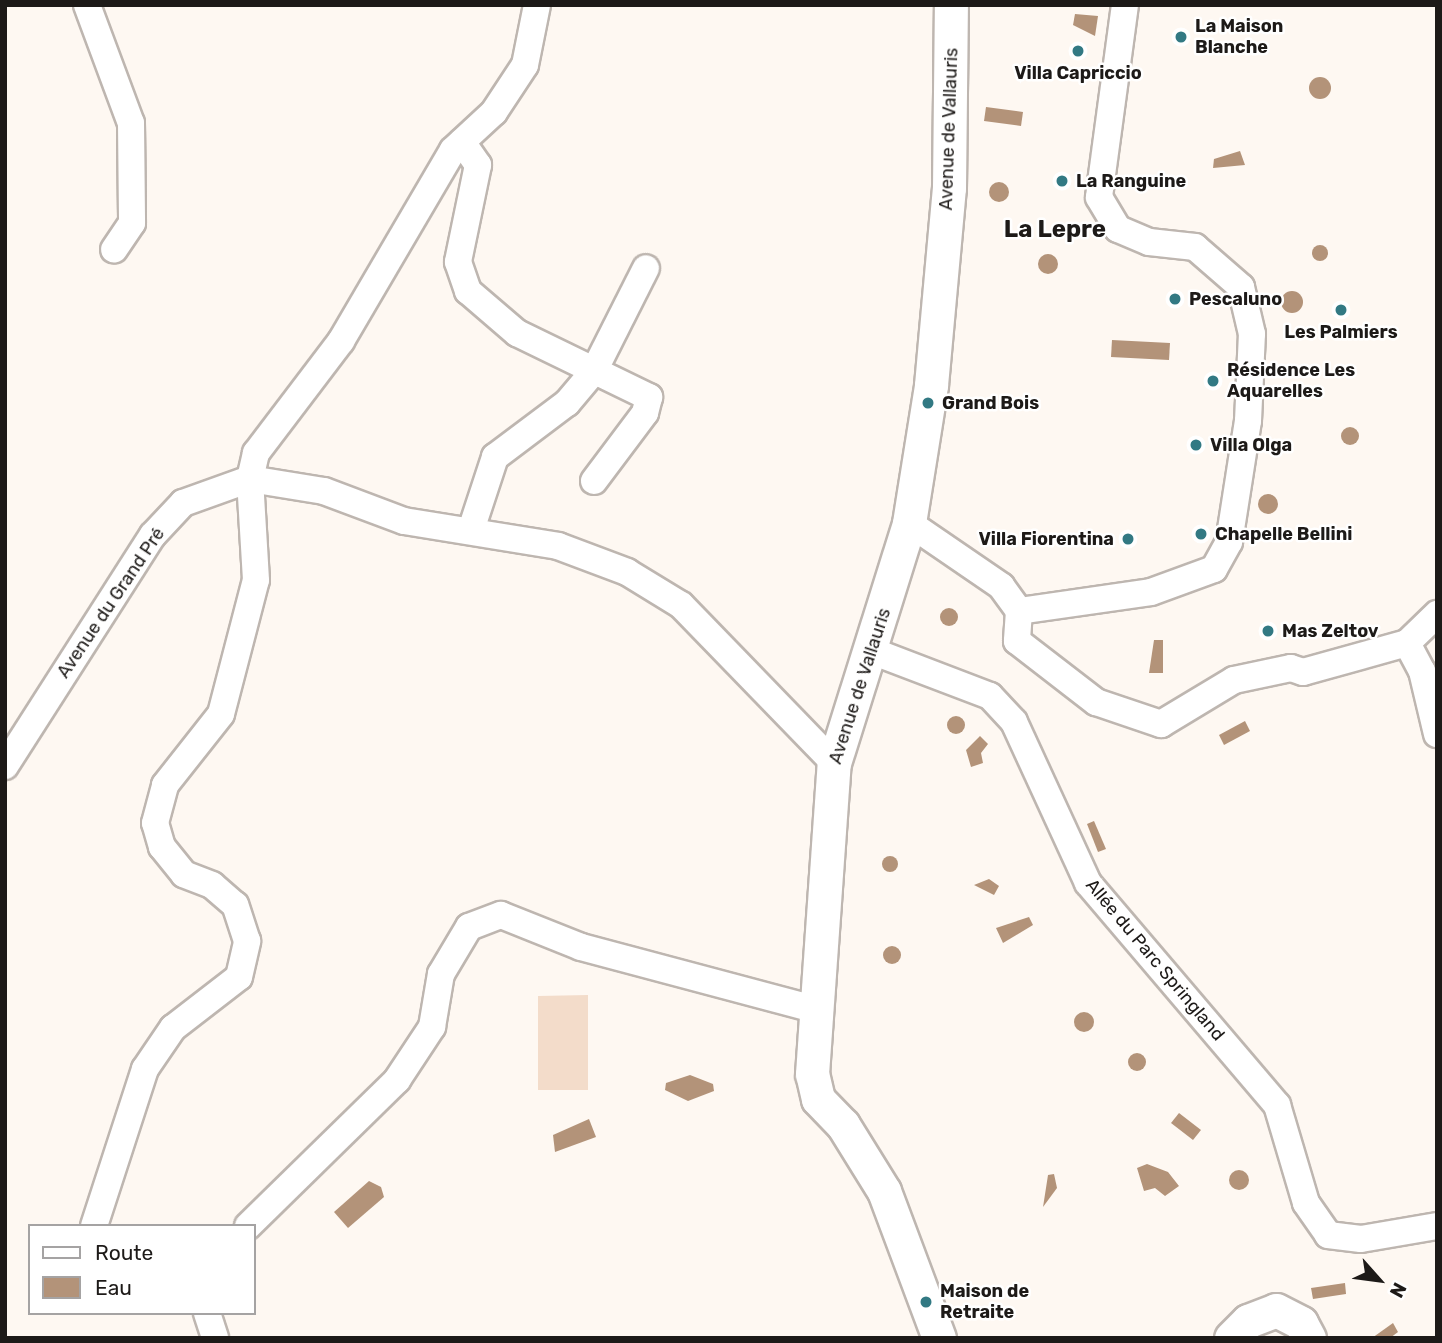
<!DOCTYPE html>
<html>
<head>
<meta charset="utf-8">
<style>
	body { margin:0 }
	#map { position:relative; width:1442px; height:1343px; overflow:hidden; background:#fef8f2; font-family:Rubik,sans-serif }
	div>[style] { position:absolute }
	.green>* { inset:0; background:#f3dcca }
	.water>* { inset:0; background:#b39379 }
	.round { border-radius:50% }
	.roads { filter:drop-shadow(2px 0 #beb6b0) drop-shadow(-2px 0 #beb6b0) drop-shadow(0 2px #beb6b0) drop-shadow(0 -2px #beb6b0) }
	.minor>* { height:26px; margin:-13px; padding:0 13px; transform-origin:13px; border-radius:13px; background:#fff }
	.major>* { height:33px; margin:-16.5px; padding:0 16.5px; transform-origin:16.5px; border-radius:16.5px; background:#fff }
	.dots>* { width:19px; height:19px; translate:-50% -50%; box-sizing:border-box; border:4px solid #fff; border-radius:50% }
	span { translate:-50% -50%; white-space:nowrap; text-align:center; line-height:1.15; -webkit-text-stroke:5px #fff; paint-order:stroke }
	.poi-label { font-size:18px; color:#1d1a18; font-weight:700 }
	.left { translate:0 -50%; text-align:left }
	.right { translate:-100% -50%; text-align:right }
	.street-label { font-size:18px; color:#1d1a18 }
	.district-label { font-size:24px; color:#1d1a18; font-weight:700 }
	.frame { position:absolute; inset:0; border:7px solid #1d1a18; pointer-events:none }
	.legend { position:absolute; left:28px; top:1224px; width:228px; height:91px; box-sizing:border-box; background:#fff; border:2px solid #a5a3a3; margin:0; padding:9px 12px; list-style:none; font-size:21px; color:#1d1a18 }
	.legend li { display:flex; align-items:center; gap:14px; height:35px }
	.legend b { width:35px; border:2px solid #a5a3a3 }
	.north { position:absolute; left:1344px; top:1245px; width:70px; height:70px; -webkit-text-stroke:5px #fff; paint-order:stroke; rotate:118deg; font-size:19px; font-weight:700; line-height:28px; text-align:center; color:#1d1a18 }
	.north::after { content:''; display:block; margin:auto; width:24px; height:32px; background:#1d1a18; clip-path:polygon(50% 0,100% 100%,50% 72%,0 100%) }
</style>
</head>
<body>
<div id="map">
	<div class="green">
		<div style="clip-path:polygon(588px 995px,588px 1090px,538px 1090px,538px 996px)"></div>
	</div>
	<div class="water">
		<div style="clip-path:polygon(1075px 14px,1098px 16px,1095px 36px,1073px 25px)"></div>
		<div class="round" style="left:1309px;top:77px;width:22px;height:22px"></div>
		<div style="clip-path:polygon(986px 107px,1023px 112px,1021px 126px,984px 121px)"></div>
		<div style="clip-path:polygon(1240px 151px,1245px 165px,1213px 168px,1214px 159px)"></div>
		<div class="round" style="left:989px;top:182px;width:20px;height:20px"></div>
		<div class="round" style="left:1312px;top:245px;width:16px;height:16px"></div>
		<div class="round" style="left:1038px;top:254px;width:20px;height:20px"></div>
		<div class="round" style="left:1281px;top:291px;width:22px;height:22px"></div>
		<div style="clip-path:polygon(1112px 340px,1170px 343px,1169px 360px,1111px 357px)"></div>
		<div class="round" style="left:1341px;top:427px;width:18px;height:18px"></div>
		<div class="round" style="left:1258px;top:494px;width:20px;height:20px"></div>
		<div class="round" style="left:940px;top:608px;width:18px;height:18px"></div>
		<div style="clip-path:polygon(1154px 640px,1163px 640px,1163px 673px,1149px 673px)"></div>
		<div class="round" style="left:947px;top:716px;width:18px;height:18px"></div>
		<div style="clip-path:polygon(1245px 721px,1250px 731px,1224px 745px,1219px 735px)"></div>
		<div style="clip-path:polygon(980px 736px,988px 744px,981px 753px,983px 763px,971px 767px,966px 750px)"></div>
		<div style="clip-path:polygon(1094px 821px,1106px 849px,1098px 852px,1087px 824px)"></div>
		<div class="round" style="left:882px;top:856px;width:16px;height:16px"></div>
		<div style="clip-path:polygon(989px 879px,999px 886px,994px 895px,974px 885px)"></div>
		<div style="clip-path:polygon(1029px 917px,1033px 925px,1003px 943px,996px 928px)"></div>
		<div class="round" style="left:883px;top:946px;width:18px;height:18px"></div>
		<div class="round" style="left:1074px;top:1012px;width:20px;height:20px"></div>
		<div class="round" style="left:1128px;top:1053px;width:18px;height:18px"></div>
		<div style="clip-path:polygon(690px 1075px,713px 1084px,714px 1091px,688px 1101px,665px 1090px,666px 1083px)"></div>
		<div style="clip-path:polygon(1179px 1113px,1201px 1130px,1193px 1140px,1171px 1123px)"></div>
		<div style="clip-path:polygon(589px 1119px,596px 1137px,555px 1152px,553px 1135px)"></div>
		<div style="clip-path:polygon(1147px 1164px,1168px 1172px,1179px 1186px,1165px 1196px,1155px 1188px,1144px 1191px,1137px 1168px)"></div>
		<div class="round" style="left:1229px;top:1170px;width:20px;height:20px"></div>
		<div style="clip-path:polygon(1054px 1174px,1057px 1188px,1043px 1207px,1048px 1175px)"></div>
		<div style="clip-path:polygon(369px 1181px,381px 1187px,384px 1197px,348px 1228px,334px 1212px)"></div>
		<div style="clip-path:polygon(1345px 1283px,1346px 1294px,1313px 1299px,1311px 1288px)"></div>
		<div style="clip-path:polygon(1393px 1323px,1398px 1332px,1390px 1338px,1372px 1338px)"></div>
	</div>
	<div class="roads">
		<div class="minor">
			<div style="left:87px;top:5px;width:126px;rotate:69.6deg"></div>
			<div style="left:131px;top:123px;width:100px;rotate:89.4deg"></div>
			<div style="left:132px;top:223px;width:32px;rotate:124deg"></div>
			<div style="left:462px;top:142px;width:28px;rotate:55deg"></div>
			<div style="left:478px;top:165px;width:99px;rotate:101.7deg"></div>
			<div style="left:458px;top:262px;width:31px;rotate:71deg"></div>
			<div style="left:468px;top:291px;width:65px;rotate:40.6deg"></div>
			<div style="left:517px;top:333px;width:147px;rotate:25.9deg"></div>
			<div style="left:649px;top:397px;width:16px;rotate:104deg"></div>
			<div style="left:645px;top:413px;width:85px;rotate:126.9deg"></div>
			<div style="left:909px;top:523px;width:112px;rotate:34.4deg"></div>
			<div style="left:1001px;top:586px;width:31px;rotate:54deg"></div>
			<div style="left:1019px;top:611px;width:30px;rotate:94deg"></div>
			<div style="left:1017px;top:641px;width:100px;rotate:37.7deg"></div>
			<div style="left:1096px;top:702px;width:69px;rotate:18.7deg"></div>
			<div style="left:1161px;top:724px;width:85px;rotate:-31.1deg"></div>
			<div style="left:1234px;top:680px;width:58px;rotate:-11.9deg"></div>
			<div style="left:1291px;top:668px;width:13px;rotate:18deg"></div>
			<div style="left:1303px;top:672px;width:108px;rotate:-15.6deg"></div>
			<div style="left:1407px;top:643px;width:42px;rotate:-44deg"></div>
			<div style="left:473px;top:524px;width:71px;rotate:-71.8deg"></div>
			<div style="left:495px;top:457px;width:90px;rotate:-36.9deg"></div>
			<div style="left:567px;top:403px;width:42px;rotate:-49.8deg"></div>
			<div style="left:594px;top:371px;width:115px;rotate:-63.2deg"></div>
			<div style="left:1019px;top:611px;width:133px;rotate:-8.2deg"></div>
			<div style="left:1151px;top:592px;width:67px;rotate:-20.1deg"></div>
			<div style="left:1214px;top:569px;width:31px;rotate:-61deg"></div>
			<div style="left:1229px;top:542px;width:122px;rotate:-81.1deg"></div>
			<div style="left:1248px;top:421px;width:87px;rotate:-87.4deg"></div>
			<div style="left:1252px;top:334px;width:48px;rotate:-103.2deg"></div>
			<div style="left:1241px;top:287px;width:61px;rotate:-139deg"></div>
			<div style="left:1195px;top:247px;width:46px;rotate:-173.8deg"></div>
			<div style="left:1149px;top:242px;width:34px;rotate:-157deg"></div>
			<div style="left:1118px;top:229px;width:37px;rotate:-121deg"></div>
			<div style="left:1099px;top:197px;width:194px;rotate:-82.3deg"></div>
			<div style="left:1407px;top:643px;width:32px;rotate:62deg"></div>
			<div style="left:1422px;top:671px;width:65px;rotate:76.6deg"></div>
			<div style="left:872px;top:651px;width:126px;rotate:20.9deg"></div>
			<div style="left:990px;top:696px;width:35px;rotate:47deg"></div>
			<div style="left:1014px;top:722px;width:177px;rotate:65.3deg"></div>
			<div style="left:1088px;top:883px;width:292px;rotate:49.6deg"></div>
			<div style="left:1277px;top:1105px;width:102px;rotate:73.5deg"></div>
			<div style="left:1306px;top:1203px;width:39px;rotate:55deg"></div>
			<div style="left:1328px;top:1235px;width:33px;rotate:7deg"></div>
			<div style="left:1361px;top:1239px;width:77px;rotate:-9.7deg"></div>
			<div style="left:5px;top:766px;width:274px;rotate:-57.4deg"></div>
			<div style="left:153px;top:535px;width:44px;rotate:-46.8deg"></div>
			<div style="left:183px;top:503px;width:71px;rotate:-19.7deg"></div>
			<div style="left:250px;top:479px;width:75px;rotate:9.2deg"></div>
			<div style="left:324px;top:491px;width:85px;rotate:20.6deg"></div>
			<div style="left:404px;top:521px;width:156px;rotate:9.2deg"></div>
			<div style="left:558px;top:546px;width:74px;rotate:20.6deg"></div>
			<div style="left:627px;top:572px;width:63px;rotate:31.4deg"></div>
			<div style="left:681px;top:605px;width:220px;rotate:45.9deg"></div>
			<div style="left:94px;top:1226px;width:165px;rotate:-72deg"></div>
			<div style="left:145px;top:1069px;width:50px;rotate:-55.7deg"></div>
			<div style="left:173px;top:1028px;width:83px;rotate:-37.7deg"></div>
			<div style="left:239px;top:977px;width:37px;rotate:-77deg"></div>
			<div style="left:247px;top:941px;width:38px;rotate:-108deg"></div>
			<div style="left:235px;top:905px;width:30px;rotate:-139deg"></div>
			<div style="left:212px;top:885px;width:30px;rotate:-159deg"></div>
			<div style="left:184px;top:874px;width:35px;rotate:-129deg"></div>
			<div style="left:162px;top:847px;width:25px;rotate:-106deg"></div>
			<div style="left:155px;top:823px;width:39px;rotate:-75deg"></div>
			<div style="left:165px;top:785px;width:90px;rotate:-51.7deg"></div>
			<div style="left:221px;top:714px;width:138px;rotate:-75.4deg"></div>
			<div style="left:256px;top:580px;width:101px;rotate:-93.4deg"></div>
			<div style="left:250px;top:479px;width:27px;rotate:-77deg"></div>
			<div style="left:256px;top:453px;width:141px;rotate:-52.8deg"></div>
			<div style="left:341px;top:341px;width:221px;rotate:-59.6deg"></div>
			<div style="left:453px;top:150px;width:56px;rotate:-42.8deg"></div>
			<div style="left:494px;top:112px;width:56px;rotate:-56.6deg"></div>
			<div style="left:525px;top:65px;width:61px;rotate:-78.7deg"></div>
			<div style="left:248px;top:1226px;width:209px;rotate:-44.4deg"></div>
			<div style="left:397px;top:1080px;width:64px;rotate:-56.6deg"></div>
			<div style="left:432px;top:1027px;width:54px;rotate:-80.4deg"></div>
			<div style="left:441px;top:974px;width:55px;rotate:-59.2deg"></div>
			<div style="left:469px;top:927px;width:34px;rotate:-21deg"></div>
			<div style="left:501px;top:915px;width:86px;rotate:21.8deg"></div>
			<div style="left:581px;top:947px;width:245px;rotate:14.9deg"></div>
			<div style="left:207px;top:1313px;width:26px;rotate:72deg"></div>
		</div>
		<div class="major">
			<div style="left:939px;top:1338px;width:157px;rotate:-110.5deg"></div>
			<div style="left:884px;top:1191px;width:78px;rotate:-121.8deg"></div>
			<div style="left:843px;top:1125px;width:36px;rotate:-134deg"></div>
			<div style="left:818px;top:1099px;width:26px;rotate:-103deg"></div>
			<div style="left:812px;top:1074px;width:312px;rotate:-86deg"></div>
			<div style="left:834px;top:763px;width:251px;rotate:-72.6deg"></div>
			<div style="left:909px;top:523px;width:140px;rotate:-80.9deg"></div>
			<div style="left:931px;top:385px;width:198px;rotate:-84.8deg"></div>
			<div style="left:949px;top:188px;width:183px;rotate:-89.4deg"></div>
			<div style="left:1231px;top:1338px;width:24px;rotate:-45deg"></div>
			<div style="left:1248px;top:1321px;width:30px;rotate:-21deg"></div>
			<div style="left:1276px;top:1310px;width:28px;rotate:27deg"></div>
			<div style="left:1301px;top:1323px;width:17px;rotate:62deg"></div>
		</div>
	</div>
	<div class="dots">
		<div style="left:1181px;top:37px;background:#327983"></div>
		<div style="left:1078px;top:51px;background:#327983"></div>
		<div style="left:1062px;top:181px;background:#327983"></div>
		<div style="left:1175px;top:299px;background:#327983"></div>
		<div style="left:1341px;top:310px;background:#327983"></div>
		<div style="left:1213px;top:381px;background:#327983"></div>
		<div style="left:928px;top:403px;background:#327983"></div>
		<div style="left:1196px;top:445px;background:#327983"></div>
		<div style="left:1201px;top:534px;background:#327983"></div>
		<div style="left:1128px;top:539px;background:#327983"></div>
		<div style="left:1268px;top:631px;background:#327983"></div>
		<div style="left:926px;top:1302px;background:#327983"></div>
	</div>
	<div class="poi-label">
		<span class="left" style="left:1195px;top:37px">La Maison<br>Blanche</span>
		<span style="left:1078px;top:73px">Villa Capriccio</span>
		<span class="left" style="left:1076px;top:181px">La Ranguine</span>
		<span class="left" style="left:1189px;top:299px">Pescaluno</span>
		<span style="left:1341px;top:332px">Les Palmiers</span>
		<span class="left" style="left:1227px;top:381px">Résidence Les<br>Aquarelles</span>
		<span class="left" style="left:942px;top:403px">Grand Bois</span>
		<span class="left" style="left:1210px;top:445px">Villa Olga</span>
		<span class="left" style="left:1215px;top:534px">Chapelle Bellini</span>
		<span class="right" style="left:1114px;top:539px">Villa Fiorentina</span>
		<span class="left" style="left:1282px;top:631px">Mas Zeltov</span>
		<span class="left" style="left:940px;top:1302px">Maison de<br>Retraite</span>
	</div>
	<div class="street-label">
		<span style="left:949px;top:129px;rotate:-88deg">Avenue de Vallauris</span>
		<span style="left:111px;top:603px;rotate:-56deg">Avenue du Grand Pré</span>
		<span style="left:860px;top:686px;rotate:-72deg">Avenue de Vallauris</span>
		<span style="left:1155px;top:960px;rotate:50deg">Allée du Parc Springland</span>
	</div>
	<div class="district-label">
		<span style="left:1055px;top:230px">La Lepre</span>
	</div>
	<div class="frame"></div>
	<ul class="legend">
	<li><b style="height:9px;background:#fff"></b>Route</li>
	<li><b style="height:19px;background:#b39379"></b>Eau</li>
	</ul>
	<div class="north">N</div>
</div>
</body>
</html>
